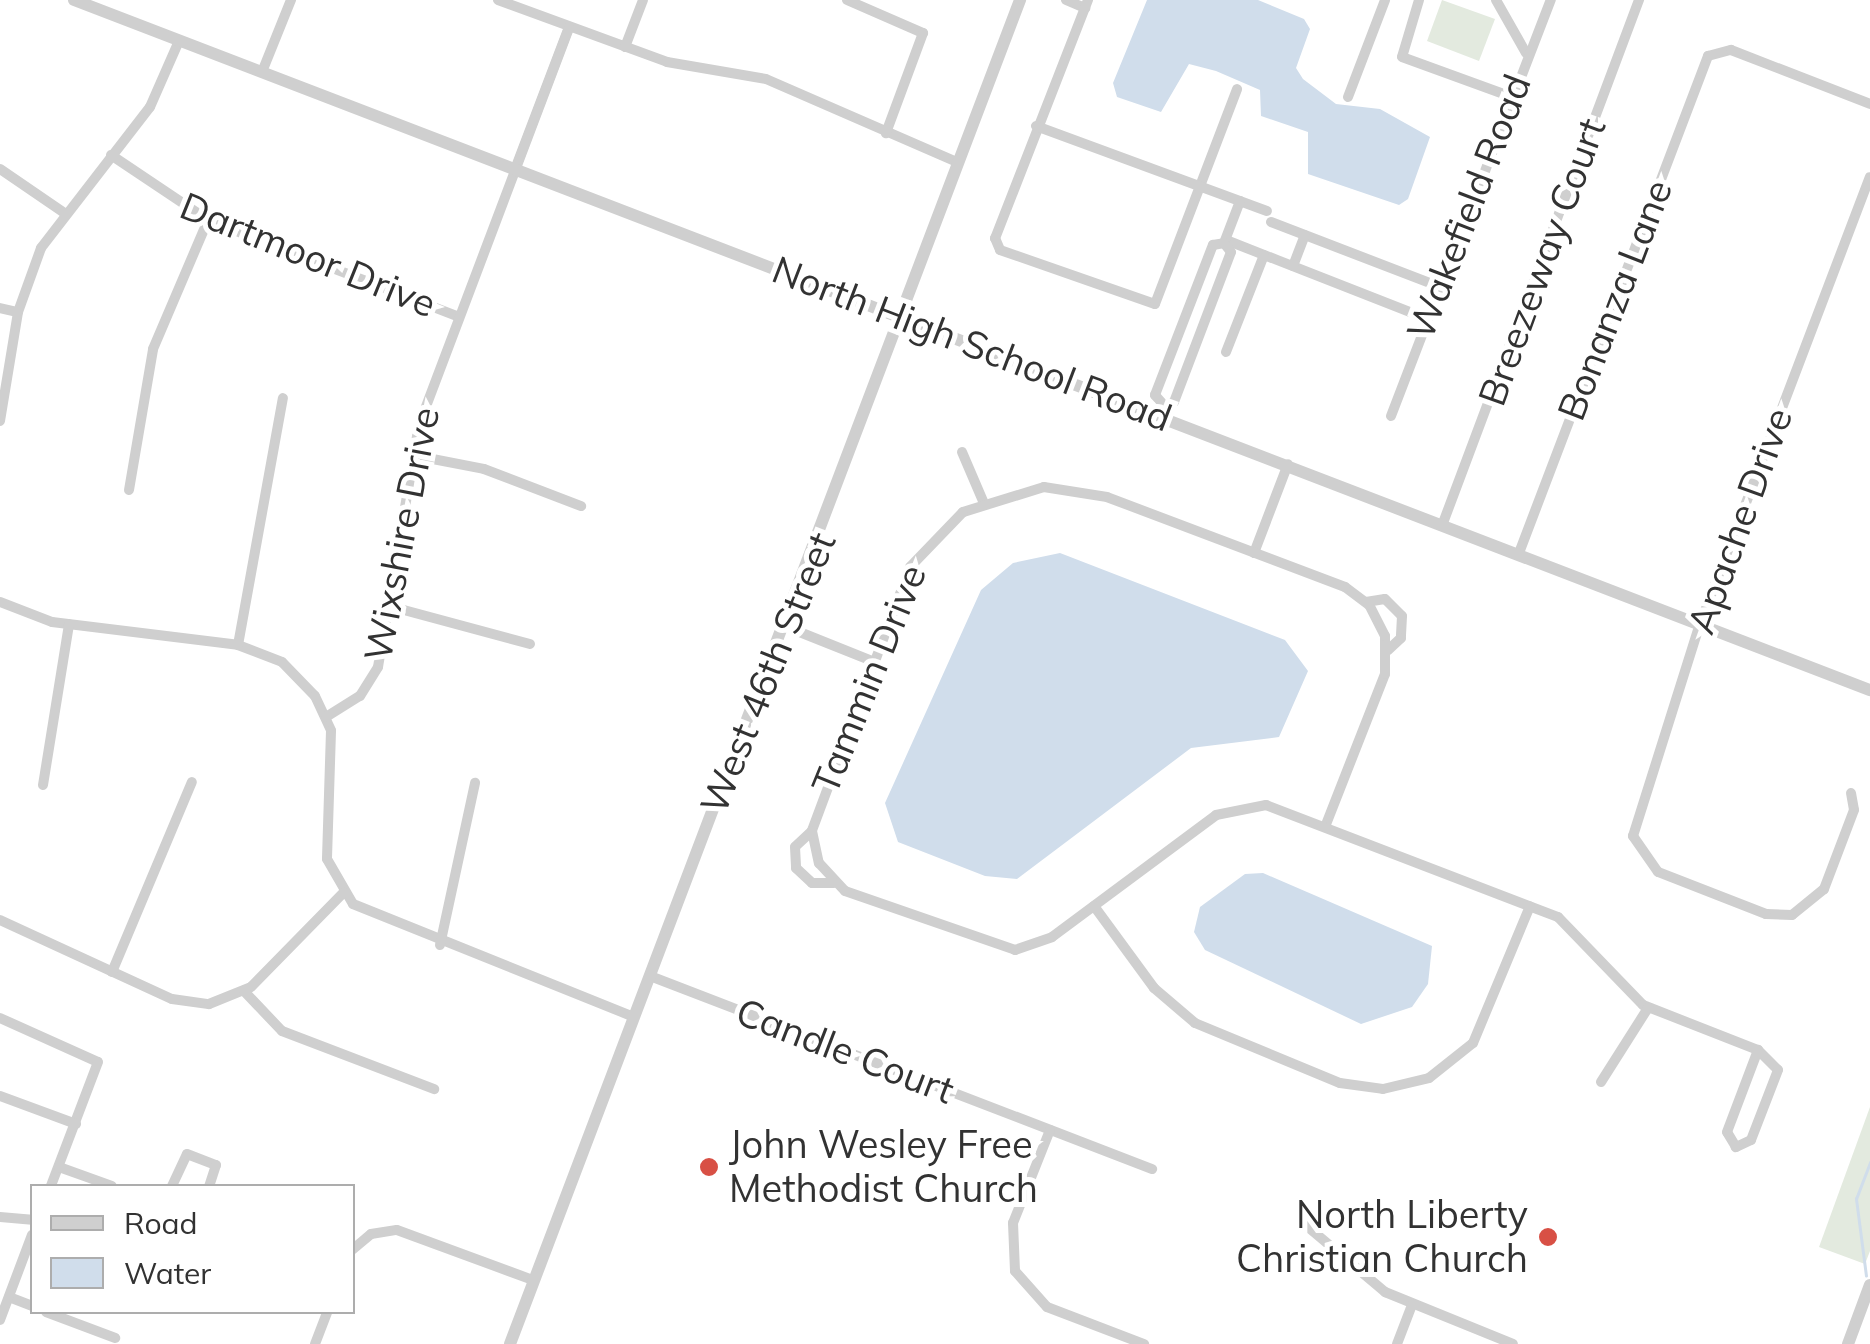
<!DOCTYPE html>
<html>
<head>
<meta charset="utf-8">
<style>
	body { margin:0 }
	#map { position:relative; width:1870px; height:1344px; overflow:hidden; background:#fff; font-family:Mulish,sans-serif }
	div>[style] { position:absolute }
	.green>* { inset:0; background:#e3eadf }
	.water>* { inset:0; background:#d0ddeb }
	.stream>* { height:2.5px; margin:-1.25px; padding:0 1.25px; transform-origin:1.25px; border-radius:1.25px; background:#d0ddeb }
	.minor>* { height:10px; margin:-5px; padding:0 5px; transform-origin:5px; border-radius:5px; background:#cfcfcf }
	.tertiary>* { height:12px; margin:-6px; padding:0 6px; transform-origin:6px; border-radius:6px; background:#cfcfcf }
	.dots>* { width:28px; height:28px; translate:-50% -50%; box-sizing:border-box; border:5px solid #fff; border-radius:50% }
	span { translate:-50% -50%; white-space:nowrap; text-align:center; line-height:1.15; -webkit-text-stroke:10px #fff; paint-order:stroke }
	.street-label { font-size:38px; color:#323232 }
	.poi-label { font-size:38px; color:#323232 }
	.left { translate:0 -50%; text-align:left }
	.right { translate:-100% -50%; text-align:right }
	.legend { position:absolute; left:30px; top:1184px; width:325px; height:130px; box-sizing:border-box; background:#fff; border:2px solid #adadad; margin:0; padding:12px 18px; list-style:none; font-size:30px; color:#323232 }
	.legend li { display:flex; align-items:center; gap:20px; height:50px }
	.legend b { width:50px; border:2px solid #adadad }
</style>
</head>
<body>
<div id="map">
	<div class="green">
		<div style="clip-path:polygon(1442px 0,1495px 19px,1479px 61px,1427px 41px)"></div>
		<div style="clip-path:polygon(1870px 1107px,1870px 1251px,1865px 1264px,1819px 1247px)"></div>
	</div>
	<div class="water">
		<div style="clip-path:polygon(1147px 0,1258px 0,1304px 19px,1310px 29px,1296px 68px,1303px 79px,1336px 104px,1380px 109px,1430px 137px,1408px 199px,1399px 205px,1308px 174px,1308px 132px,1261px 116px,1260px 90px,1216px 71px,1189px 64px,1161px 112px,1117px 97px,1113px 83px)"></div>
		<div style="clip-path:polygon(1060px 553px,1285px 640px,1308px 671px,1279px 737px,1191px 748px,1017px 879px,985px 876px,898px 842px,885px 803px,981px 590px,1013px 563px)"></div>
		<div style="clip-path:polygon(1263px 873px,1432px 946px,1428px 984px,1412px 1007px,1361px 1024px,1205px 950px,1194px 932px,1200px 907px,1245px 874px)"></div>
	</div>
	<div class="stream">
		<div style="left:1866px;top:1276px;width:78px;rotate:-97.4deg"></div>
		<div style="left:1856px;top:1199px;width:39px;rotate:-69deg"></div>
	</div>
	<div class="minor">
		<div style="left:498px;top:0;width:180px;rotate:20.1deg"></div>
		<div style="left:667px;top:62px;width:100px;rotate:9.7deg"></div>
		<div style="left:766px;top:79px;width:210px;rotate:23.5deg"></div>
		<div style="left:847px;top:0;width:83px;rotate:23.5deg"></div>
		<div style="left:923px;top:33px;width:107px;rotate:110.3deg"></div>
		<div style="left:1066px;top:0;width:21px;rotate:23deg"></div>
		<div style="left:1088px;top:0;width:256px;rotate:111.3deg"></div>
		<div style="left:995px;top:238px;width:13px;rotate:67deg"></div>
		<div style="left:1000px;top:250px;width:164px;rotate:19.2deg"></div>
		<div style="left:1155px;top:304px;width:230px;rotate:-69.1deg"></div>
		<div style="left:1419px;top:0;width:59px;rotate:106.6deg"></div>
		<div style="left:1402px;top:57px;width:117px;rotate:20deg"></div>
		<div style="left:1496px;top:0;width:61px;rotate:60.5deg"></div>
		<div style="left:625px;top:47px;width:50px;rotate:-69deg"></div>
		<div style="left:262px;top:72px;width:78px;rotate:-68.1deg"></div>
		<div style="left:1348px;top:97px;width:104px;rotate:-69.1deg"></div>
		<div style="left:1036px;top:126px;width:246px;rotate:20.2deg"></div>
		<div style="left:111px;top:155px;width:117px;rotate:33.8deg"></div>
		<div style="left:208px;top:220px;width:269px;rotate:21.1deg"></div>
		<div style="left:517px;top:164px;width:147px;rotate:-69.2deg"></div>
		<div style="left:0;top:169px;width:76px;rotate:34.3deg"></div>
		<div style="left:1271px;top:222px;width:181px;rotate:21deg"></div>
		<div style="left:1226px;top:240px;width:217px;rotate:21.4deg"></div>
		<div style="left:1293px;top:266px;width:33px;rotate:-69deg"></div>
		<div style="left:0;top:308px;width:18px;rotate:13deg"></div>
		<div style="left:1226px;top:352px;width:104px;rotate:-68.6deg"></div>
		<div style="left:1163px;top:404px;width:12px;rotate:-132deg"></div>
		<div style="left:1155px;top:395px;width:161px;rotate:-68.9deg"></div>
		<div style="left:1213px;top:245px;width:11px;rotate:-10deg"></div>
		<div style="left:1224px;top:243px;width:45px;rotate:-69.1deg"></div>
		<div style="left:1161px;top:410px;width:15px;rotate:-32deg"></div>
		<div style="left:1174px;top:402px;width:160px;rotate:-69.2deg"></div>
		<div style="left:1231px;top:252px;width:11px;rotate:-128deg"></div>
		<div style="left:1391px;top:416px;width:446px;rotate:-69deg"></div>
		<div style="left:0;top:421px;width:110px;rotate:-80.6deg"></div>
		<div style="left:18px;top:312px;width:68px;rotate:-70.2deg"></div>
		<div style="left:41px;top:248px;width:178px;rotate:-52.3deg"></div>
		<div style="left:150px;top:107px;width:72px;rotate:-66.3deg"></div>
		<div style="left:962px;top:452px;width:53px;rotate:66.8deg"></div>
		<div style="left:412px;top:455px;width:73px;rotate:11deg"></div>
		<div style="left:484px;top:469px;width:104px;rotate:20.9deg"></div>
		<div style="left:129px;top:490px;width:143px;rotate:-80.3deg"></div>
		<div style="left:153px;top:349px;width:140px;rotate:-66.9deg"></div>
		<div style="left:1443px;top:523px;width:559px;rotate:-69.46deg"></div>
		<div style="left:1254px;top:553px;width:95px;rotate:-69.1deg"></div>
		<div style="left:1519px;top:553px;width:532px;rotate:-69.18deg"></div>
		<div style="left:1708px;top:56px;width:24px;rotate:-15deg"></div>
		<div style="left:1731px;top:50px;width:149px;rotate:21.2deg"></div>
		<div style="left:0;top:602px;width:56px;rotate:21deg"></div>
		<div style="left:52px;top:622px;width:187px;rotate:7deg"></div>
		<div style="left:238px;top:645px;width:47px;rotate:21.1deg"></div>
		<div style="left:282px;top:662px;width:47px;rotate:45.9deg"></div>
		<div style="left:315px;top:696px;width:38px;rotate:65deg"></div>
		<div style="left:331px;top:731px;width:128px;rotate:91.8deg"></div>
		<div style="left:327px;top:859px;width:52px;rotate:60deg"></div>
		<div style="left:353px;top:904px;width:303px;rotate:21.9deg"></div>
		<div style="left:1366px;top:602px;width:19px;rotate:-9deg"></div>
		<div style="left:1385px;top:599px;width:24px;rotate:45deg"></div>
		<div style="left:1402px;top:616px;width:22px;rotate:93deg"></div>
		<div style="left:1401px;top:638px;width:18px;rotate:137deg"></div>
		<div style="left:389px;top:606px;width:146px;rotate:15.1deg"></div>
		<div style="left:787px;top:627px;width:92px;rotate:21.8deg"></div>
		<div style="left:238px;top:645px;width:251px;rotate:-79.7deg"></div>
		<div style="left:326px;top:717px;width:40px;rotate:-32deg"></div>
		<div style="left:360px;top:696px;width:34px;rotate:-58deg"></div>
		<div style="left:378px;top:667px;width:245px;rotate:-80.4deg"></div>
		<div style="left:419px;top:425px;width:425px;rotate:-69.3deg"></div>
		<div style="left:43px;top:785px;width:163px;rotate:-80.8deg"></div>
		<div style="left:1851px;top:793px;width:17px;rotate:80deg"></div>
		<div style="left:1854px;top:810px;width:85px;rotate:110.8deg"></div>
		<div style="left:1824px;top:889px;width:41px;rotate:140.9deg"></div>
		<div style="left:1792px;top:915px;width:26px;rotate:-178deg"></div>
		<div style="left:1766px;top:914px;width:116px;rotate:-158.7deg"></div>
		<div style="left:1658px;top:872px;width:44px;rotate:-124.8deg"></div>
		<div style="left:1633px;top:836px;width:222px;rotate:-72.5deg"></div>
		<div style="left:1700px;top:624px;width:478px;rotate:-69.2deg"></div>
		<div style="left:1325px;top:827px;width:164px;rotate:-68.6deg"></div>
		<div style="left:1385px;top:674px;width:38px;rotate:-90deg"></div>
		<div style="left:1385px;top:636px;width:35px;rotate:-117deg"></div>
		<div style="left:1369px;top:605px;width:30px;rotate:-143deg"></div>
		<div style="left:1345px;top:587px;width:254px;rotate:-159.3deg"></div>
		<div style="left:1107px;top:497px;width:64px;rotate:-171deg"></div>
		<div style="left:1044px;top:487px;width:85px;rotate:162.8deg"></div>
		<div style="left:963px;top:512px;width:76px;rotate:133.9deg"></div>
		<div style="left:910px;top:567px;width:282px;rotate:110.4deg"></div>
		<div style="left:812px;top:831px;width:33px;rotate:78deg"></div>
		<div style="left:819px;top:863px;width:38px;rotate:47deg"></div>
		<div style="left:845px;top:891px;width:180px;rotate:19.1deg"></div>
		<div style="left:1015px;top:950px;width:39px;rotate:-19deg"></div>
		<div style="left:1052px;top:937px;width:204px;rotate:-36.6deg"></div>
		<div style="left:1216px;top:815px;width:51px;rotate:-11.3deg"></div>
		<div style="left:1266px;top:805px;width:313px;rotate:21deg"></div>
		<div style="left:1558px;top:917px;width:122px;rotate:46deg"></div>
		<div style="left:1643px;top:1005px;width:123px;rotate:21.4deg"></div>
		<div style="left:812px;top:831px;width:23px;rotate:137deg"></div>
		<div style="left:795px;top:847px;width:21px;rotate:87deg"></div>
		<div style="left:796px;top:868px;width:22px;rotate:43deg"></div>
		<div style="left:812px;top:883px;width:22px"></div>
		<div style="left:1094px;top:906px;width:102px;rotate:53.8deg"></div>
		<div style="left:1154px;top:988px;width:54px;rotate:40.5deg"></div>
		<div style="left:1195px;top:1023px;width:157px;rotate:22.5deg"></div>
		<div style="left:1340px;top:1083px;width:43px;rotate:7.9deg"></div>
		<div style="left:1383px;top:1089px;width:47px;rotate:-13.4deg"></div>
		<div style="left:1429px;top:1078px;width:56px;rotate:-38.5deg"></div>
		<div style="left:1473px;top:1043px;width:148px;rotate:-67.4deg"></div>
		<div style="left:0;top:920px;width:189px;rotate:24.7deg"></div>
		<div style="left:172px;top:999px;width:37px;rotate:8deg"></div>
		<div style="left:209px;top:1004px;width:45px;rotate:-22deg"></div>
		<div style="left:251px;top:987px;width:132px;rotate:-45.6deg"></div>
		<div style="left:440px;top:945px;width:166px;rotate:-77.8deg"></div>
		<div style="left:112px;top:972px;width:206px;rotate:-67.2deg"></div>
		<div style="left:650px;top:976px;width:538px;rotate:21.03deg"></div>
		<div style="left:244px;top:991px;width:55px;rotate:46.5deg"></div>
		<div style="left:282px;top:1031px;width:163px;rotate:20.9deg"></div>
		<div style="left:0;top:1018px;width:107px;rotate:24.2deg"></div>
		<div style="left:98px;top:1062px;width:133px;rotate:110.8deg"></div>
		<div style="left:1758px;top:1050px;width:28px;rotate:45deg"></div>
		<div style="left:1778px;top:1070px;width:75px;rotate:111.1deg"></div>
		<div style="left:1751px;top:1140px;width:17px;rotate:155deg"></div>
		<div style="left:1736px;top:1147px;width:17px;rotate:-121deg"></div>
		<div style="left:1727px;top:1132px;width:88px;rotate:-69.3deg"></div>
		<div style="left:1601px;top:1082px;width:88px;rotate:-57.6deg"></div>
		<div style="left:0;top:1096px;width:81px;rotate:20.2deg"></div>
		<div style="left:1050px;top:1130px;width:100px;rotate:111.7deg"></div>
		<div style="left:1013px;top:1223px;width:48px;rotate:87.6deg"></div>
		<div style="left:1015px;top:1271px;width:48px;rotate:48.4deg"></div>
		<div style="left:1047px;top:1307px;width:104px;rotate:20.9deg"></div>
		<div style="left:59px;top:1167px;width:56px;rotate:19.7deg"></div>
		<div style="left:172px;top:1186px;width:35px;rotate:-65deg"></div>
		<div style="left:187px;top:1154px;width:31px;rotate:21deg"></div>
		<div style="left:216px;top:1165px;width:22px;rotate:108deg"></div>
		<div style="left:0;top:1217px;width:32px;rotate:5deg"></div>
		<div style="left:1302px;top:1222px;width:109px;rotate:40.1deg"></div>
		<div style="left:1385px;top:1292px;width:138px;rotate:22.1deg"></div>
		<div style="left:352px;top:1250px;width:25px;rotate:-40deg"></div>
		<div style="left:371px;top:1234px;width:26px;rotate:-9deg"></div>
		<div style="left:397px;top:1230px;width:145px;rotate:20.2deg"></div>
		<div style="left:9px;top:1297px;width:25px;rotate:21deg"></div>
		<div style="left:46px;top:1312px;width:74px;rotate:20.6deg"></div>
		<div style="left:0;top:1320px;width:91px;rotate:-69.4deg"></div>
		<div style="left:315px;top:1344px;width:34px;rotate:-69deg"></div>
		<div style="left:1397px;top:1344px;width:42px;rotate:-69deg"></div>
	</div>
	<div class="tertiary">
		<div style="left:74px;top:0;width:1924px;rotate:21.02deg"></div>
		<div style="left:510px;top:1344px;width:1438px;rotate:-69.22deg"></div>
		<div style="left:1848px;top:1344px;width:63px;rotate:-69.6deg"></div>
	</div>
	<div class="dots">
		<div style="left:709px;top:1167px;background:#d85045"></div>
		<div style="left:1548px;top:1237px;background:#d85045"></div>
	</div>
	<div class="street-label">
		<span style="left:1469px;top:207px;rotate:-69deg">Wakefield Road</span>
		<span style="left:308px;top:255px;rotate:22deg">Dartmoor Drive</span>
		<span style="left:1542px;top:262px;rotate:-70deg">Breezeway Court</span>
		<span style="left:1615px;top:300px;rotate:-69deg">Bonanza Lane</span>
		<span style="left:972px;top:344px;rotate:21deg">North High School Road</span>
		<span style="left:1740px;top:521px;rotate:-70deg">Apache Drive</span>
		<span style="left:402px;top:534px;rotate:-79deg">Wixshire Drive</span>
		<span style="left:768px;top:673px;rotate:-68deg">West 46th Street</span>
		<span style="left:869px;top:679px;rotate:-68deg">Tammin Drive</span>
		<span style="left:845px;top:1051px;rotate:21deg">Candle Court</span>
	</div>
	<div class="poi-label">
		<span class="left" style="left:729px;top:1167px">John Wesley Free<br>Methodist Church</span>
		<span class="right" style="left:1528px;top:1237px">North Liberty<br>Christian Church</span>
	</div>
	<ul class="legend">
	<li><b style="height:12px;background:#cfcfcf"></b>Road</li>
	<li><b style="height:28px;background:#d0ddeb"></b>Water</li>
	</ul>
</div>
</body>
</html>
